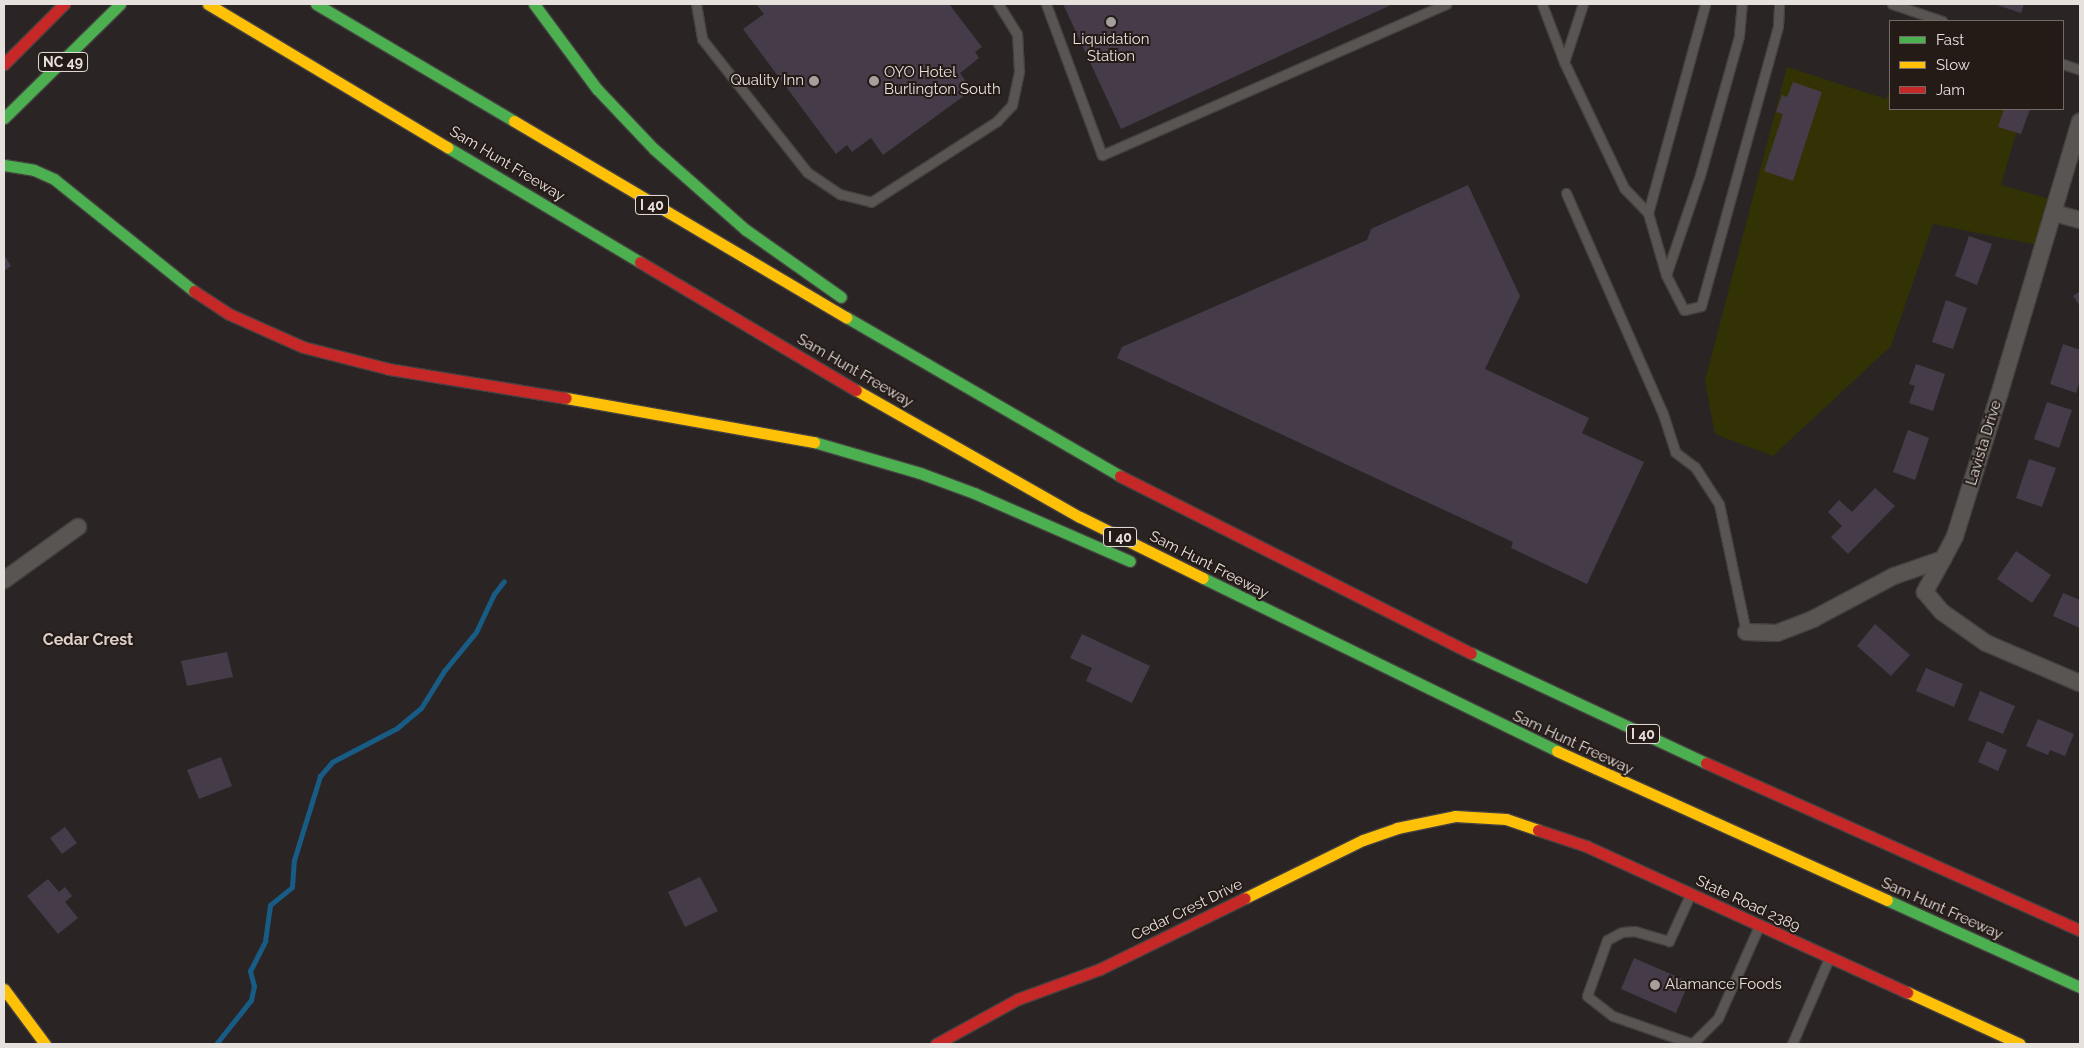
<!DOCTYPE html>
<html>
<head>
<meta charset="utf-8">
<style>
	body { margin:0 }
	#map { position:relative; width:2084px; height:1048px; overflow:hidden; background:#2a2524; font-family:Raleway,sans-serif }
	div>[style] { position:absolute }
	.green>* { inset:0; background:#323205 }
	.stream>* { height:5px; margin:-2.5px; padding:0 2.5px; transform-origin:2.5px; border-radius:2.5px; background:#185c85 }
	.building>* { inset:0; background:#463b49 }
	.roads { filter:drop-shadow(1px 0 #454140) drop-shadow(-1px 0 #454140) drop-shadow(0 1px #454140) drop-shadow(0 -1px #454140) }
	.lane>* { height:9px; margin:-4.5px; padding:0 4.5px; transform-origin:4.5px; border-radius:4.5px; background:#585553 }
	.street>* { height:16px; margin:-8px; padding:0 8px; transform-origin:8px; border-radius:8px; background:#585553 }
	.fast>* { height:11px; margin:-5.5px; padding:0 5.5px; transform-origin:5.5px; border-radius:5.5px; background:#4caf50 }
	.slow>* { height:11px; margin:-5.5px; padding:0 5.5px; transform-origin:5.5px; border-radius:5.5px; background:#ffc107 }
	.jam>* { height:11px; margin:-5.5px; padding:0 5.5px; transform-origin:5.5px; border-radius:5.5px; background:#c62828 }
	.dots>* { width:14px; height:14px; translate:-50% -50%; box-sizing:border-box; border:2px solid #241b17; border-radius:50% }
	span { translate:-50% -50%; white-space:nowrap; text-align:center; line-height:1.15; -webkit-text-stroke:4px #241b17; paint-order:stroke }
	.shield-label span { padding:1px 4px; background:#241b17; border:1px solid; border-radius:4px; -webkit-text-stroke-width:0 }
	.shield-label { font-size:14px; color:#e7e1de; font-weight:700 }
	.poi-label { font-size:15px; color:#e7e1de }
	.left { translate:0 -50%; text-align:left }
	.right { translate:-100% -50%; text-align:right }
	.street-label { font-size:15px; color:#e7e1de }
	.neighbourhood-label { font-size:16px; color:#ddd0ca; font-weight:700 }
	.frame { position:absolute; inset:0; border:5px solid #e7e1de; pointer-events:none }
	.legend { position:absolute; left:1889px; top:20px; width:175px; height:90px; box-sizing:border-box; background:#241b17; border:1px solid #726a67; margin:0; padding:6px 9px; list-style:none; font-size:15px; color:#e7e1de }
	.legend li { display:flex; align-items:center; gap:10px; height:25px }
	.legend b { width:25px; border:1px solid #726a67 }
</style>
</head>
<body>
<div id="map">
	<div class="green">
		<div style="clip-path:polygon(1787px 67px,1886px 99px,1890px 89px,1890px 109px,2023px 109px,2001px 185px,2053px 200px,2038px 245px,1933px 224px,1891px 346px,1773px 456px,1715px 434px,1705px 381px)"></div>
	</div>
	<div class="stream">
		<div style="left:216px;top:1044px;width:56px;rotate:-51.5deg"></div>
		<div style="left:251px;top:1000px;width:14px;rotate:-78deg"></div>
		<div style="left:254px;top:986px;width:16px;rotate:-105deg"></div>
		<div style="left:250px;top:971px;width:34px;rotate:-63deg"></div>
		<div style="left:265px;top:941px;width:36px;rotate:-82deg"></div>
		<div style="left:270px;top:905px;width:28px;rotate:-39deg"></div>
		<div style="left:292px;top:887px;width:27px;rotate:-86deg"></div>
		<div style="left:294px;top:860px;width:88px;rotate:-72.8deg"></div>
		<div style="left:320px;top:776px;width:18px;rotate:-49deg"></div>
		<div style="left:332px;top:762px;width:73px;rotate:-27.6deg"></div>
		<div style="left:397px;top:728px;width:31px;rotate:-40deg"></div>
		<div style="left:421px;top:708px;width:44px;rotate:-58.1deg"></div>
		<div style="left:444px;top:671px;width:50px;rotate:-50.6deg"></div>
		<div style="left:476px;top:632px;width:42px;rotate:-64.7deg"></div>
		<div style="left:494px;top:594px;width:16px;rotate:-52deg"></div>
	</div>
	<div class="building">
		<div style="clip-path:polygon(756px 4px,949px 4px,982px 47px,975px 52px,979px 58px,960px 73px,972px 90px,883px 155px,871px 138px,852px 152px,847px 145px,836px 154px,743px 29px,764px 14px)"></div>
		<div style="clip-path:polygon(1063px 4px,1393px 4px,1121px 129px)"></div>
		<div style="clip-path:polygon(1994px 4px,2024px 4px,2021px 13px)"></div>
		<div style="clip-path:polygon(1793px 82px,1822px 92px,1793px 181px,1764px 171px,1783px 114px,1776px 112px,1782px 95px,1787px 97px)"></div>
		<div style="clip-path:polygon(2004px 109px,2030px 109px,2021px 134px,1998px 127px)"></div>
		<div style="clip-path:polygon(1468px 185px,1520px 296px,1485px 369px,1589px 418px,1582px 433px,1644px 462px,1587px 584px,1511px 548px,1513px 542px,1117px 358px,1122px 347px,1367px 240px,1371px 229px)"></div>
		<div style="clip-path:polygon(1969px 236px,1992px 244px,1977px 285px,1955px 276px)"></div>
		<div style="clip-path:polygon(4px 255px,11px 266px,4px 271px)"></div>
		<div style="clip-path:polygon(2080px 291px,2080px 306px,2073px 296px)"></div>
		<div style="clip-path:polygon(1946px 300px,1967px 308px,1953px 349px,1932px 342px)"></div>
		<div style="clip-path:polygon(2063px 344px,2080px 350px,2080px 380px,2076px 393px,2050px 384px)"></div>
		<div style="clip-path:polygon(1916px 364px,1945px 374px,1933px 411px,1909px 403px,1915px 386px,1909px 384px)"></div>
		<div style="clip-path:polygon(2047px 402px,2072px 410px,2059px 448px,2034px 439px)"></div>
		<div style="clip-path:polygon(1908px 430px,1929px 438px,1915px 480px,1893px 472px)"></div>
		<div style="clip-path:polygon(2029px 459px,2056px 468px,2042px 507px,2016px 498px)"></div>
		<div style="clip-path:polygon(1875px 488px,1895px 506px,1848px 554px,1831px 537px,1842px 526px,1828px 512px,1839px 500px,1852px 512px)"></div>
		<div style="clip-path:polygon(2016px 551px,2051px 575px,2032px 603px,1997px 579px)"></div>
		<div style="clip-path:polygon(2063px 593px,2080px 600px,2080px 628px,2053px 616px)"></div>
		<div style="clip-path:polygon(1875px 624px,1910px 655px,1891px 676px,1857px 646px)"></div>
		<div style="clip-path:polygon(1082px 634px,1150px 666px,1132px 703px,1086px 681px,1092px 668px,1070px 658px)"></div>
		<div style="clip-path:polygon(227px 652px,233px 677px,187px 686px,181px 661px)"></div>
		<div style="clip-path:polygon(1926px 668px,1963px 684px,1954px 707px,1916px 691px)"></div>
		<div style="clip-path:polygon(1980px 691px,2015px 706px,2003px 734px,1968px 720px)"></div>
		<div style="clip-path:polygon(2038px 719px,2074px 734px,2065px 756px,2050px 750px,2048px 755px,2026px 746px)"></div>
		<div style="clip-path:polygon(1987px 741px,2007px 750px,1998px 771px,1978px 762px)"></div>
		<div style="clip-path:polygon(221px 757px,232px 786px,199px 799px,187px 770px)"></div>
		<div style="clip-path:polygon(65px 827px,77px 843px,62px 854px,50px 838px)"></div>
		<div style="clip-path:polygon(700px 877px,718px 911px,685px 927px,668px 892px)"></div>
		<div style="clip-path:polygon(48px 879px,59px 892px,65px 887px,72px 896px,65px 902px,78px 918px,58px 934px,27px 896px)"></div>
		<div style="clip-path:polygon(1634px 958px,1689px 982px,1676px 1013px,1621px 989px)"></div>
	</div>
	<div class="roads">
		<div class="lane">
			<div style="left:696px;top:4px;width:36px;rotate:80deg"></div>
			<div style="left:702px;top:39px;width:169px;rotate:51.7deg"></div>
			<div style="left:807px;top:172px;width:40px;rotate:34deg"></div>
			<div style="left:840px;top:194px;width:32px;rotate:14deg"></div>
			<div style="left:871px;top:202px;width:150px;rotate:-32.7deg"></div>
			<div style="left:997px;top:121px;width:22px;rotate:-47deg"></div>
			<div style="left:1012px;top:105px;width:35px;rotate:-78deg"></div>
			<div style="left:1019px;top:71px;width:37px;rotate:-93deg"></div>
			<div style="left:1017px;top:34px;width:36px;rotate:-122deg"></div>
			<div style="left:1046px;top:4px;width:161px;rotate:69.7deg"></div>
			<div style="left:1102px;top:155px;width:376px;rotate:-23.7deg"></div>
			<div style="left:1542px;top:4px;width:62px;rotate:69.2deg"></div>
			<div style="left:1564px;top:62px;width:140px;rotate:64.5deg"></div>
			<div style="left:1624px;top:188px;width:35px;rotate:46deg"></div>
			<div style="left:1648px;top:213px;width:65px;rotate:73.8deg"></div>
			<div style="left:1666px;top:275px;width:39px;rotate:63deg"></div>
			<div style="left:1684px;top:310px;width:17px;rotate:-13deg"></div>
			<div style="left:1701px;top:306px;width:290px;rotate:-74.6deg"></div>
			<div style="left:1778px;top:26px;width:22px;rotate:-87deg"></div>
			<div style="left:1892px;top:4px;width:53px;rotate:18.8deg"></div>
			<div style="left:1564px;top:62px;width:61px;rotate:-71.9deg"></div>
			<div style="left:2063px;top:64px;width:18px;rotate:19deg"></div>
			<div style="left:1566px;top:193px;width:241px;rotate:66.3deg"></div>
			<div style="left:1663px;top:414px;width:40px;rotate:72deg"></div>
			<div style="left:1675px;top:452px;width:25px;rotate:37deg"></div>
			<div style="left:1695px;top:467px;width:44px;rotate:57deg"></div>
			<div style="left:1719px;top:504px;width:131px;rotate:78.1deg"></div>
			<div style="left:1648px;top:213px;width:217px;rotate:-74.7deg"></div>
			<div style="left:1666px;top:275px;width:106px;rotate:-71.2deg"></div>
			<div style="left:1700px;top:175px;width:144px;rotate:-74.3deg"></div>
			<div style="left:1739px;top:36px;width:32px;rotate:-85deg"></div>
			<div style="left:1690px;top:895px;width:51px;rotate:114.5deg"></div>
			<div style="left:1669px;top:941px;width:35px;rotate:-164deg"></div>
			<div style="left:1635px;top:931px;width:13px;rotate:176deg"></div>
			<div style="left:1622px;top:932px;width:17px;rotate:152deg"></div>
			<div style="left:1607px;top:940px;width:59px;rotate:109.7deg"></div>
			<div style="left:1587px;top:996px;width:33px;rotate:38deg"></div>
			<div style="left:1613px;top:1016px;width:85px;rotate:19.3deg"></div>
			<div style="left:1692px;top:1044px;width:37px;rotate:-45deg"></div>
			<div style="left:1718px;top:1018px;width:101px;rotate:-66deg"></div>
			<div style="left:1792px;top:1044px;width:94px;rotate:-66.7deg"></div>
		</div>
		<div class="street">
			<div style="left:2054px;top:213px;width:27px;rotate:15deg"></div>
			<div style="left:1943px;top:559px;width:38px;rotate:119deg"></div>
			<div style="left:1925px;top:592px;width:26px;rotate:50deg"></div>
			<div style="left:1942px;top:612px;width:54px;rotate:35.2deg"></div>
			<div style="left:1986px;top:643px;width:102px;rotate:23.1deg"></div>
			<div style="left:4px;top:580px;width:91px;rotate:-35.6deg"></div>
			<div style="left:1746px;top:632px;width:31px;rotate:2deg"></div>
			<div style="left:1777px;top:633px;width:39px;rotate:-21deg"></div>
			<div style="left:1813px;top:619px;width:92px;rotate:-28deg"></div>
			<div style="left:1894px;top:576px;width:52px;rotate:-19.1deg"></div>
			<div style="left:1943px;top:559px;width:26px;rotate:-62deg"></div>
			<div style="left:1955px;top:536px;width:148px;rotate:-72.7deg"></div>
			<div style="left:1999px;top:395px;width:285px;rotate:-73.5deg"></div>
		</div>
		<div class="fast">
			<div style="left:316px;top:4px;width:230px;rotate:30.6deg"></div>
			<div style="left:534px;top:4px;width:106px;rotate:53.5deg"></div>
			<div style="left:597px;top:89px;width:83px;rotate:46.5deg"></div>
			<div style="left:654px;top:149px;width:123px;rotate:41.4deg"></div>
			<div style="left:746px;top:230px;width:116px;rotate:35.2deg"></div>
			<div style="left:4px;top:118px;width:163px;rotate:-44.5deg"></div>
			<div style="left:447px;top:147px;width:225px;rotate:30.8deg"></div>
			<div style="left:4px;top:165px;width:30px;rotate:9deg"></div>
			<div style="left:34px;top:170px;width:22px;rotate:24deg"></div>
			<div style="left:54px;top:179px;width:179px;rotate:38.7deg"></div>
			<div style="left:846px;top:317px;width:317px;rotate:30.1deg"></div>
			<div style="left:814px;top:442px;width:110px;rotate:16.3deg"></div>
			<div style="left:920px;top:473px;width:58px;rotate:20.3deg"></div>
			<div style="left:974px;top:493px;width:170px;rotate:23.6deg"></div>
			<div style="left:1203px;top:578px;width:394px;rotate:26deg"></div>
			<div style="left:1471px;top:653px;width:259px;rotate:25.1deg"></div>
			<div style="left:1887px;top:900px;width:212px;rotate:24.3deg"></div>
		</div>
		<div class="slow">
			<div style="left:208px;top:4px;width:279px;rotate:30.9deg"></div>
			<div style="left:514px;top:121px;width:386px;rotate:30.6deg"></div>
			<div style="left:856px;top:390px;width:257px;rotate:29.6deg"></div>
			<div style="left:1080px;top:517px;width:137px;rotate:26.4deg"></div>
			<div style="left:566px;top:398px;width:252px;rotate:10.1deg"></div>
			<div style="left:1557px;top:751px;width:362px;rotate:24.3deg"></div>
			<div style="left:1245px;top:898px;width:131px;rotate:-26.2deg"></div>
			<div style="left:1363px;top:840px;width:36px;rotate:-19deg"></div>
			<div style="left:1397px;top:828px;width:59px;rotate:-11.7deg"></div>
			<div style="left:1455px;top:816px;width:51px;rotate:3.4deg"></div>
			<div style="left:1506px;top:819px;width:34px;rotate:19deg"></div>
			<div style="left:4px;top:989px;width:69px;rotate:53.3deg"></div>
			<div style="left:1907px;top:992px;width:124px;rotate:24.7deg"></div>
		</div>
		<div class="jam">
			<div style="left:4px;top:64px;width:85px;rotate:-45deg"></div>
			<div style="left:640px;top:262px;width:251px;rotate:30.7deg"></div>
			<div style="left:194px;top:291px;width:42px;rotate:33.3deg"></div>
			<div style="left:229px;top:314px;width:81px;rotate:24deg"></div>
			<div style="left:303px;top:347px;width:89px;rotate:14.3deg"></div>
			<div style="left:389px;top:369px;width:179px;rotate:9.3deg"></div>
			<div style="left:1120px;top:476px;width:393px;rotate:26.8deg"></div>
			<div style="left:1706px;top:763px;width:410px;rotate:24.1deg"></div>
			<div style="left:1538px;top:830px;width:51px;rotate:18.4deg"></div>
			<div style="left:1586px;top:846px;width:353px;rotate:24.5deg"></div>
			<div style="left:936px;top:1044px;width:94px;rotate:-28.8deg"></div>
			<div style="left:1018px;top:999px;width:87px;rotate:-20.1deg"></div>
			<div style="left:1100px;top:969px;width:161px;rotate:-26.1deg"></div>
		</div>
	</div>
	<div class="dots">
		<div style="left:1111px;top:22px;background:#a59f9d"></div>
		<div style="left:814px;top:81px;background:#a59f9d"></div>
		<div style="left:874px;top:81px;background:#a59f9d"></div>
		<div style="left:1655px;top:985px;background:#a59f9d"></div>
	</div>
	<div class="shield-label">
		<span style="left:63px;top:62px">NC 49</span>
		<span style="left:652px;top:205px">I 40</span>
		<span style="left:1120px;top:537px">I 40</span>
		<span style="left:1643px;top:734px">I 40</span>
	</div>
	<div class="poi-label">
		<span style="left:1111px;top:48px">Liquidation<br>Station</span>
		<span class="left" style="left:884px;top:81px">OYO Hotel<br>Burlington South</span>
		<span class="right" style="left:804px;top:81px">Quality Inn</span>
		<span class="left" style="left:1665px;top:985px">Alamance Foods</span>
	</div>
	<div class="street-label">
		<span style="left:507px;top:164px;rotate:31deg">Sam Hunt Freeway</span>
		<span style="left:855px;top:371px;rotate:30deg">Sam Hunt Freeway</span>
		<span style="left:1984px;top:443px;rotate:-73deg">Lavista Drive</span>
		<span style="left:1209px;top:565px;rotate:27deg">Sam Hunt Freeway</span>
		<span style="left:1573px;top:743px;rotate:25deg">Sam Hunt Freeway</span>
		<span style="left:1748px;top:904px;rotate:25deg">State Road 2389</span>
		<span style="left:1942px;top:909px;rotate:24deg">Sam Hunt Freeway</span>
		<span style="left:1187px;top:910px;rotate:-26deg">Cedar Crest Drive</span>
	</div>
	<div class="neighbourhood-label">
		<span style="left:88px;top:640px">Cedar Crest</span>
	</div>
	<div class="frame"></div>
	<ul class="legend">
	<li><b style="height:6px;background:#4caf50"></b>Fast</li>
	<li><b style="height:6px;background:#ffc107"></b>Slow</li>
	<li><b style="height:6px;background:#c62828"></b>Jam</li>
	</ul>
</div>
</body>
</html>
